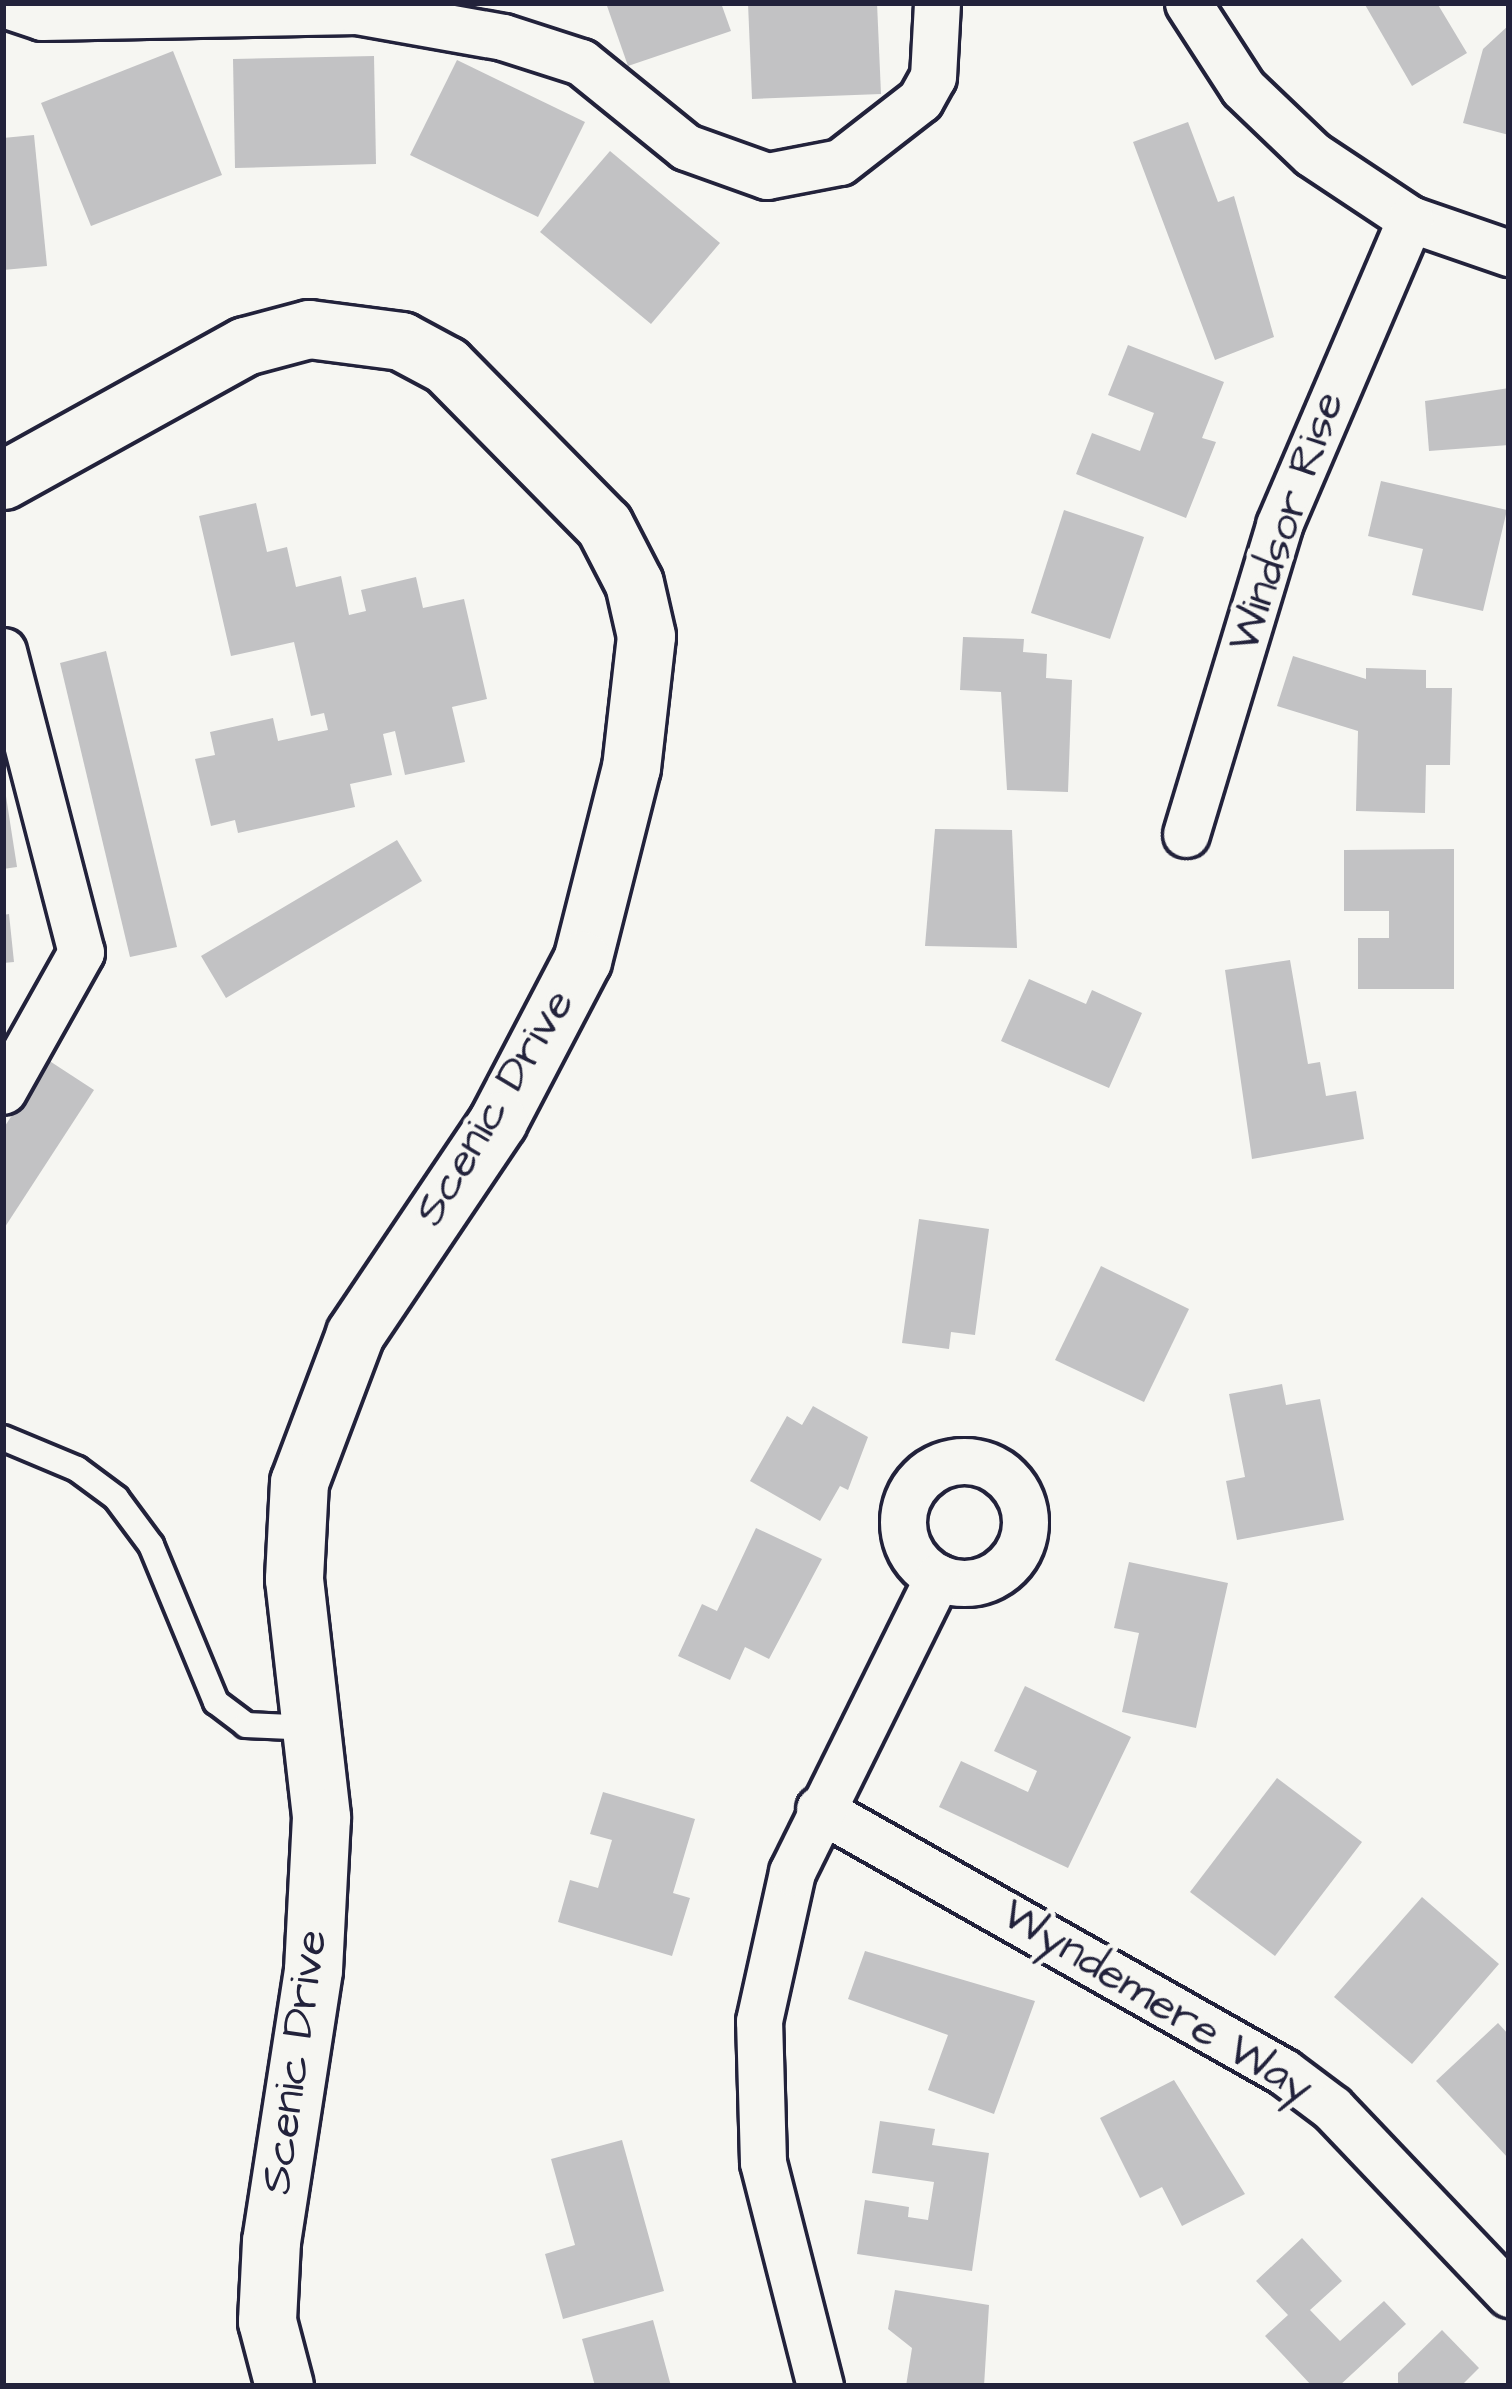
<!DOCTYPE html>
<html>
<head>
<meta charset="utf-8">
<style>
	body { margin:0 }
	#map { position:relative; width:1512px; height:2389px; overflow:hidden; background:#f6f6f2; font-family:"Architects Daughter",sans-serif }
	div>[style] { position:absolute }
	.building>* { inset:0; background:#c2c2c4 }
	.roads { filter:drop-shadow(3px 0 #22223b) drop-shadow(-3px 0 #22223b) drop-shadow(0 3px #22223b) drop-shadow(0 -3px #22223b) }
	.service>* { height:24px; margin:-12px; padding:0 12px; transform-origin:12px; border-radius:12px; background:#f6f6f2 }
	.minor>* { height:45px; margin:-22.5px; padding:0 22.5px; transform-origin:22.5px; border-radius:22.5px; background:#f6f6f2 }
	.minor>.ring { margin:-22.5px; padding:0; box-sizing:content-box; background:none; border:45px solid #f6f6f2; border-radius:50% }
	.tertiary>* { height:57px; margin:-28.5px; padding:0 28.5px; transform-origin:28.5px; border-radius:28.5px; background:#f6f6f2 }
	span { translate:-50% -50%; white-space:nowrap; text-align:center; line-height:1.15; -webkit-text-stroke:9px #f6f6f2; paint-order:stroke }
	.street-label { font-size:45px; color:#22223b }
	.frame { position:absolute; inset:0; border:6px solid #22223b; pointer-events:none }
</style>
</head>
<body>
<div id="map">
	<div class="building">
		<div style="clip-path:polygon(606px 3px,721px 3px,731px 31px,628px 66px)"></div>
		<div style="clip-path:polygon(748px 3px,877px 3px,881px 94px,752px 99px)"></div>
		<div style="clip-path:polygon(1364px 3px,1437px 3px,1467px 53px,1412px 86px)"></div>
		<div style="clip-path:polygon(1509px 25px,1509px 135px,1463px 123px,1483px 49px)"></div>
		<div style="clip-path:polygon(173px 51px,222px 175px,91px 226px,41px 103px)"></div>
		<div style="clip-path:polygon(374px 56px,376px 164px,235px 168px,233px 59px)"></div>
		<div style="clip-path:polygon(457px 60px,585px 122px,538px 217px,410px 155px)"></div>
		<div style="clip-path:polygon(1188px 122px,1218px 202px,1234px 196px,1274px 337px,1215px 360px,1133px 142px)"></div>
		<div style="clip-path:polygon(34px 135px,47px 266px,3px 270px,3px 138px)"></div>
		<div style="clip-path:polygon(610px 151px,720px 243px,651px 324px,540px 232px)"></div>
		<div style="clip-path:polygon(1128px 345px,1224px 382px,1202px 438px,1216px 442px,1186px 518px,1076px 474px,1092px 433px,1140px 451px,1154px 413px,1108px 395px)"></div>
		<div style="clip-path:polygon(1509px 388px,1509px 445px,1429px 451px,1425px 401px)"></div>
		<div style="clip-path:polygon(1381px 481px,1507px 510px,1483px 611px,1412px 595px,1423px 549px,1368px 536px)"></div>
		<div style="clip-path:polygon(256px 503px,267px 552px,287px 547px,296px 587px,341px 576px,349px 615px,366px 611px,361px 590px,416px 577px,423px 608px,464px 599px,487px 699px,452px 707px,465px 762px,405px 775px,395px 731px,383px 734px,392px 775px,350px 784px,355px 807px,238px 833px,235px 820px,211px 826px,195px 759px,215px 755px,210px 732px,273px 718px,278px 741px,328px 730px,324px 713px,311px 716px,294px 642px,231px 656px,199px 516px)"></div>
		<div style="clip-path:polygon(1064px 510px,1144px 537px,1110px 639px,1031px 613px)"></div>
		<div style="clip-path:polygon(963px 637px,1024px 639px,1023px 652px,1047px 654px,1046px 678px,1072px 680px,1068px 792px,1007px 790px,1001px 692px,960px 690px)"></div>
		<div style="clip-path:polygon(106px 651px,177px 947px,130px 957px,60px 663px)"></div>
		<div style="clip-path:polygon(1293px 656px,1366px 679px,1366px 668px,1426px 670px,1426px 688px,1452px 688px,1450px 765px,1426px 765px,1425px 813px,1356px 811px,1358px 731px,1277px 706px)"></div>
		<div style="clip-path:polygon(3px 777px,17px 867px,3px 869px)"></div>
		<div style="clip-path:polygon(935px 829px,1012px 830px,1017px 948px,925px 946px)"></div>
		<div style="clip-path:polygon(397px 840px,422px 881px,226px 998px,201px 956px)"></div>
		<div style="clip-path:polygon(1454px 849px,1454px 989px,1358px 989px,1358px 938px,1389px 938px,1389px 911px,1344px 911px,1344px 850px)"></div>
		<div style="clip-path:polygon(9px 914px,14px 962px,3px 963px,3px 915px)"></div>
		<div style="clip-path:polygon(1290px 960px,1308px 1064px,1320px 1062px,1326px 1096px,1356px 1091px,1364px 1139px,1252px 1159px,1225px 970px)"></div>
		<div style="clip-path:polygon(1029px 979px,1086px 1004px,1092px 990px,1142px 1013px,1109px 1088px,1001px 1041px)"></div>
		<div style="clip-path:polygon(48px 1060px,94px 1090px,3px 1230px,3px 1129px)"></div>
		<div style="clip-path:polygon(919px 1219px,989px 1229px,975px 1335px,951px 1332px,949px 1349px,902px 1343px)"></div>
		<div style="clip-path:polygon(1101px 1266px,1189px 1309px,1144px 1402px,1055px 1360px)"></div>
		<div style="clip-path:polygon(1282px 1384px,1286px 1405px,1320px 1399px,1344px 1520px,1237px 1540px,1226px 1481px,1245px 1477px,1229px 1394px)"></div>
		<div style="clip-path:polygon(813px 1406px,868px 1437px,848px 1490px,840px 1486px,820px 1521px,750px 1481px,787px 1416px,802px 1425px)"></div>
		<div style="clip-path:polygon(756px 1528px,822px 1559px,769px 1659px,745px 1647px,730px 1680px,678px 1656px,702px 1604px,717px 1611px)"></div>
		<div style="clip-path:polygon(1129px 1562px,1228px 1583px,1196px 1728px,1122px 1712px,1139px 1633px,1114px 1628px)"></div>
		<div style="clip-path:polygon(1025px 1686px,1131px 1737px,1068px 1868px,939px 1807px,961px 1761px,1028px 1792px,1037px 1771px,994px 1751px)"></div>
		<div style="clip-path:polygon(1277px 1778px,1362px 1842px,1275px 1956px,1190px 1892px)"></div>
		<div style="clip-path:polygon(603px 1792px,695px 1819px,673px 1893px,690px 1898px,672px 1956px,558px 1922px,570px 1880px,598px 1888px,612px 1840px,590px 1834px)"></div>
		<div style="clip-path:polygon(1422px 1897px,1499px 1964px,1412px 2064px,1334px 1997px)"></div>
		<div style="clip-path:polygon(865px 1951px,1035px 2001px,994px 2114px,928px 2090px,948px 2035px,848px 1999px)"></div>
		<div style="clip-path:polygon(1498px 2023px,1509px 2035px,1509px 2159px,1436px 2081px)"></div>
		<div style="clip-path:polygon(1174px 2080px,1245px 2194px,1182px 2226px,1162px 2187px,1140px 2198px,1100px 2118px)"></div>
		<div style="clip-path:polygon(880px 2121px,935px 2129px,932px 2145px,989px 2153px,972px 2271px,857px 2254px,865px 2200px,909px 2207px,908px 2217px,928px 2220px,934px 2182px,872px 2173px)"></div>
		<div style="clip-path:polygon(622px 2140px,664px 2291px,563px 2319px,545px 2254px,575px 2245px,551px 2159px)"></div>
		<div style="clip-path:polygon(1302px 2238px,1342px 2281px,1310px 2310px,1340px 2341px,1384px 2301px,1406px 2324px,1339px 2386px,1312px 2386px,1265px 2336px,1288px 2315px,1256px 2281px)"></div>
		<div style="clip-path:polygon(895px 2290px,989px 2305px,984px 2386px,906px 2386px,912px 2348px,888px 2329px)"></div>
		<div style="clip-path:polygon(653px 2320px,671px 2386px,595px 2386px,582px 2339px)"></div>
		<div style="clip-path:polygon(1442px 2330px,1479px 2368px,1461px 2386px,1398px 2386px,1398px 2373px)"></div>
	</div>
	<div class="roads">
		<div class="service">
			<div style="left:3px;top:1438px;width:80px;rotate:22.7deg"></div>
			<div style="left:77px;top:1469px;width:49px;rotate:36.6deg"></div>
			<div style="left:116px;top:1498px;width:59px;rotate:53.3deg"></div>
			<div style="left:151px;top:1545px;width:170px;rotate:67.5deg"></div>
			<div style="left:216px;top:1702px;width:38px;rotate:37deg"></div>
			<div style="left:246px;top:1725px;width:67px;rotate:2.6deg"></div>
		</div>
		<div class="minor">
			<div style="left:1188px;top:3px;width:101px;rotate:57.1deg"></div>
			<div style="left:1243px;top:88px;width:95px;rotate:43.7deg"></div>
			<div style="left:1312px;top:154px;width:118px;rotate:33.6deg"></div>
			<div style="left:1410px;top:219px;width:105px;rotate:19deg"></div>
			<div style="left:3px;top:4px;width:41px;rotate:18.4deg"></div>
			<div style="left:42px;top:17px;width:315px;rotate:-1.1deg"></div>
			<div style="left:357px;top:11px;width:148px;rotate:10.1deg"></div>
			<div style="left:503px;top:37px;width:82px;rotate:17.8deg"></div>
			<div style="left:581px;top:62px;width:135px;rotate:39deg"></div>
			<div style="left:686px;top:147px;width:86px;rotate:19.7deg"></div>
			<div style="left:767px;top:176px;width:74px;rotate:-10.9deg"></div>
			<div style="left:840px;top:162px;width:101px;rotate:-37.8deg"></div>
			<div style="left:920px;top:100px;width:26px;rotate:-61deg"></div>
			<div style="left:933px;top:77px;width:74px;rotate:-86.9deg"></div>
			<div style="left:3px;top:651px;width:311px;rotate:75.5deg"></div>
			<div style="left:81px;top:952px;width:159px;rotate:119.3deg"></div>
			<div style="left:1186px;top:834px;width:323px;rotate:-73.2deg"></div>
			<div style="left:1279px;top:525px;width:333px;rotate:-66.8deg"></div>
			<div class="ring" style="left:903px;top:1461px;width:77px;height:77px"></div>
			<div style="left:819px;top:1809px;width:534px;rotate:29.49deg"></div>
			<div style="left:1284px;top:2072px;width:60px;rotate:36.9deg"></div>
			<div style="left:1332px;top:2108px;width:257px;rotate:46.4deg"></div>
			<div style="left:820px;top:2386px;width:231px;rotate:-104.3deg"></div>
			<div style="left:763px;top:2162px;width:141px;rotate:-91.6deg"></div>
			<div style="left:759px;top:2021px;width:153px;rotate:-77.5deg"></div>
			<div style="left:792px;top:1872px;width:329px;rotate:-63.7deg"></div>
		</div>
		<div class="tertiary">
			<div style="left:3px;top:480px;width:277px;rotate:-29deg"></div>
			<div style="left:245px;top:346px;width:66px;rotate:-14.9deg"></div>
			<div style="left:309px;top:329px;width:93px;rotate:7.4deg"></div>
			<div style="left:401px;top:341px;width:51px;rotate:28.1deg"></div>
			<div style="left:446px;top:365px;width:225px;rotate:45.4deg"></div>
			<div style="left:604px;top:525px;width:65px;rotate:62.7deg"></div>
			<div style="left:634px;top:583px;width:54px;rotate:77.2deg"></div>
			<div style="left:646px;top:636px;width:132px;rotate:96.5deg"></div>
			<div style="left:631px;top:767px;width:199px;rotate:104.2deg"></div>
			<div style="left:582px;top:960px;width:182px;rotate:117.6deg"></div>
			<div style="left:498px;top:1121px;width:257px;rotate:123.9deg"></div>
			<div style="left:355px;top:1334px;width:158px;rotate:110.7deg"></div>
			<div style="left:299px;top:1482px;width:97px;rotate:93deg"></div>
			<div style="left:294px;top:1579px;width:240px;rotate:83.5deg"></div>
			<div style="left:321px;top:1817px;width:153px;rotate:93deg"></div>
			<div style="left:313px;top:1970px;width:274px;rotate:98.8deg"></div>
			<div style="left:271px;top:2241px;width:80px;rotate:92.9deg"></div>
			<div style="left:267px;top:2321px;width:67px;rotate:75.3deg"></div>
		</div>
	</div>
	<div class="street-label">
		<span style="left:1287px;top:522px;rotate:-71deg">Windsor Rise</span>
		<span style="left:495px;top:1108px;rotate:-59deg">Scenic Drive</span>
		<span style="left:1157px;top:2002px;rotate:31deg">Wyndemere Way</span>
		<span style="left:295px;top:2062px;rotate:-82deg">Scenic Drive</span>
	</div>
	<div class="frame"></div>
</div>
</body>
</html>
